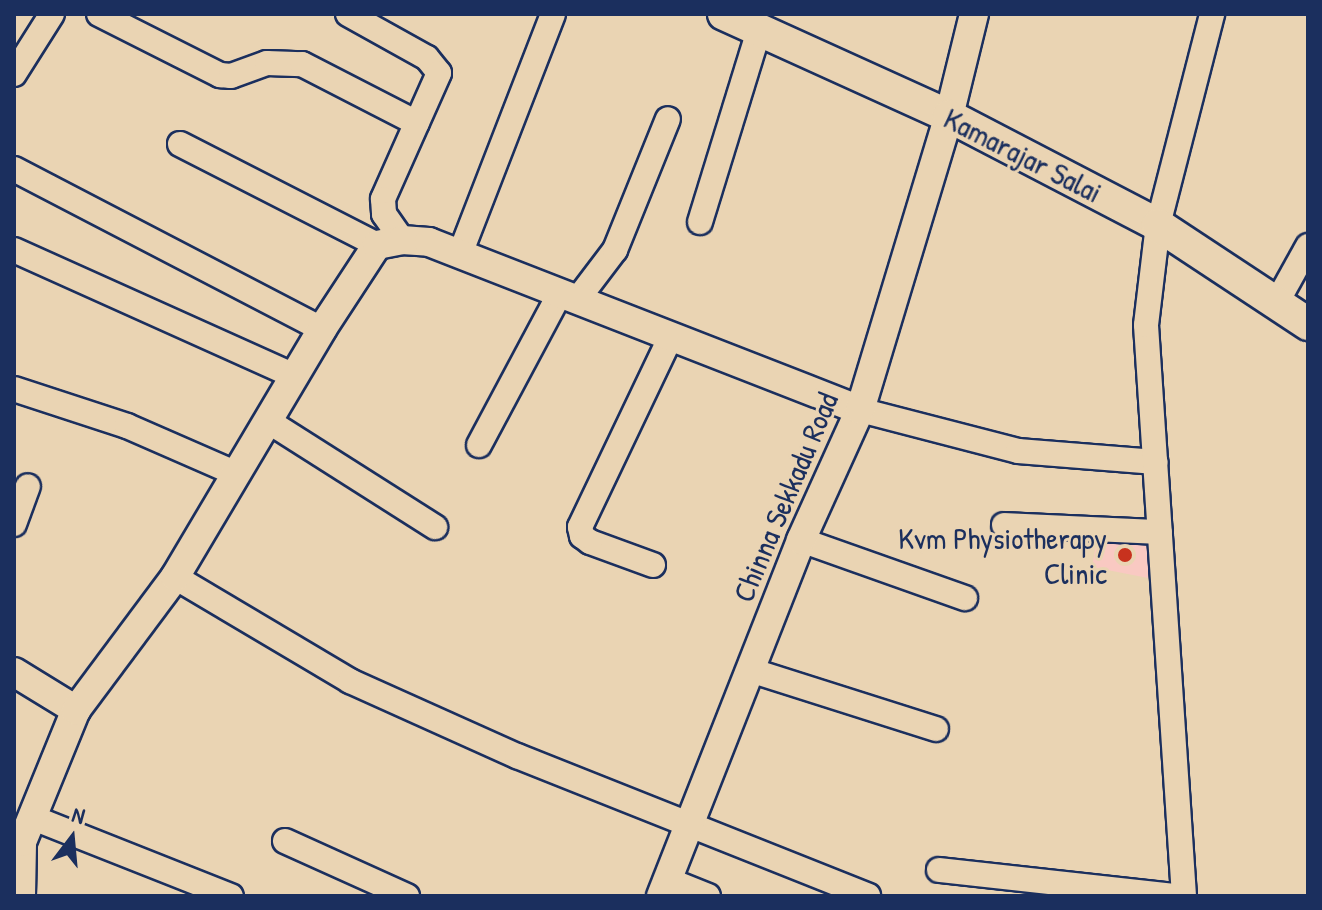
<!DOCTYPE html>
<html>
<head>
<meta charset="utf-8">
<style>
	body { margin:0 }
	#map { position:relative; width:1322px; height:910px; overflow:hidden; background:#ead4b3; font-family:"Patrick Hand",sans-serif }
	div>[style] { position:absolute }
	.building>* { inset:0; background:#f9c9c2 }
	.roads { filter:drop-shadow(2px 0 #1b2f5e) drop-shadow(-2px 0 #1b2f5e) drop-shadow(0 2px #1b2f5e) drop-shadow(0 -2px #1b2f5e) }
	.minor>* { height:24px; margin:-12px; padding:0 12px; transform-origin:12px; border-radius:12px; background:#ead4b3 }
	.tertiary>* { height:28px; margin:-14px; padding:0 14px; transform-origin:14px; border-radius:14px; background:#ead4b3 }
	.secondary>* { height:32px; margin:-16px; padding:0 16px; transform-origin:16px; border-radius:16px; background:#ead4b3 }
	.dots>* { width:22px; height:22px; translate:-50% -50%; box-sizing:border-box; border:4px solid #ead4b3; border-radius:50% }
	span { translate:-50% -50%; white-space:nowrap; text-align:center; line-height:1.15; -webkit-text-stroke:6px #ead4b3; paint-order:stroke }
	.street-label { font-size:30px; color:#1b2f5e }
	.poi-label { font-size:30px; color:#1b2f5e }
	.right { translate:-100% -50%; text-align:right }
	.frame { position:absolute; inset:0; border:16px solid #1b2f5e; pointer-events:none }
	.north { position:absolute; left:32px; top:798px; width:80px; height:80px; -webkit-text-stroke:6px #ead4b3; paint-order:stroke; rotate:16deg; font-size:22px; font-weight:700; line-height:32px; text-align:center; color:#1b2f5e }
	.north::after { content:''; display:block; margin:auto; width:28px; height:36px; background:#1b2f5e; clip-path:polygon(50% 0,100% 100%,50% 72%,0 100%) }
</style>
</head>
<body>
<div id="map">
	<div class="building">
		<div style="clip-path:polygon(1098px 534px,1154px 544px,1148px 578px,1092px 567px)"></div>
	</div>
	<div class="roads">
		<div class="minor">
			<div style="left:99px;top:14px;width:136px;rotate:26.8deg"></div>
			<div style="left:220px;top:75px;width:11px;rotate:5deg"></div>
			<div style="left:231px;top:76px;width:38px;rotate:-20deg"></div>
			<div style="left:267px;top:63px;width:35px;rotate:2deg"></div>
			<div style="left:302px;top:64px;width:129px;rotate:27.2deg"></div>
			<div style="left:348px;top:14px;width:90px;rotate:29.1deg"></div>
			<div style="left:427px;top:58px;width:19px;rotate:51deg"></div>
			<div style="left:439px;top:73px;width:138px;rotate:114deg"></div>
			<div style="left:383px;top:199px;width:15px;rotate:86deg"></div>
			<div style="left:384px;top:214px;width:32px;rotate:55deg"></div>
			<div style="left:14px;top:74px;width:71px;rotate:-57.7deg"></div>
			<div style="left:180px;top:144px;width:221px;rotate:27.1deg"></div>
			<div style="left:14px;top:169px;width:347px;rotate:27.5deg"></div>
			<div style="left:700px;top:222px;width:201px;rotate:-72.9deg"></div>
			<div style="left:14px;top:250px;width:308px;rotate:24.2deg"></div>
			<div style="left:460px;top:254px;width:257px;rotate:-68.8deg"></div>
			<div style="left:577px;top:300px;width:63px;rotate:-52.8deg"></div>
			<div style="left:615px;top:250px;width:141px;rotate:-68deg"></div>
			<div style="left:1277px;top:302px;width:64px;rotate:-61deg"></div>
			<div style="left:14px;top:389px;width:119px;rotate:18.1deg"></div>
			<div style="left:127px;top:426px;width:120px;rotate:23.6deg"></div>
			<div style="left:860px;top:410px;width:163px;rotate:14.5deg"></div>
			<div style="left:1018px;top:451px;width:138px;rotate:4.6deg"></div>
			<div style="left:268px;top:421px;width:198px;rotate:32.4deg"></div>
			<div style="left:479px;top:445px;width:172px;rotate:-61.9deg"></div>
			<div style="left:14px;top:524px;width:40px;rotate:-69.8deg"></div>
			<div style="left:1004px;top:525px;width:156px;rotate:2.6deg"></div>
			<div style="left:801px;top:540px;width:174px;rotate:19.5deg"></div>
			<div style="left:653px;top:565px;width:67px;rotate:-159.9deg"></div>
			<div style="left:590px;top:542px;width:10px;rotate:-143deg"></div>
			<div style="left:582px;top:536px;width:9px;rotate:-103deg"></div>
			<div style="left:580px;top:527px;width:212px;rotate:-64.5deg"></div>
			<div style="left:175px;top:577px;width:204px;rotate:30.7deg"></div>
			<div style="left:350px;top:681px;width:183px;rotate:24.2deg"></div>
			<div style="left:517px;top:756px;width:378px;rotate:21.7deg"></div>
			<div style="left:750px;top:670px;width:195px;rotate:17.6deg"></div>
			<div style="left:31px;top:817px;width:215px;rotate:21.6deg"></div>
			<div style="left:285px;top:841px;width:134px;rotate:24.3deg"></div>
			<div style="left:939px;top:870px;width:238px;rotate:6.3deg"></div>
			<div style="left:668px;top:880px;width:43px;rotate:21.8deg"></div>
			<div style="left:1184px;top:896px;width:572px;rotate:-93.81deg"></div>
			<div style="left:1146px;top:325px;width:101px;rotate:-83.2deg"></div>
			<div style="left:1158px;top:225px;width:218px;rotate:-75.6deg"></div>
		</div>
		<div class="tertiary">
			<div style="left:14px;top:672px;width:73px;rotate:31.5deg"></div>
			<div style="left:21px;top:896px;width:54px;rotate:-88.9deg"></div>
			<div style="left:22px;top:842px;width:143px;rotate:-67.8deg"></div>
			<div style="left:76px;top:710px;width:166px;rotate:-53.3deg"></div>
			<div style="left:175px;top:577px;width:288px;rotate:-59.3deg"></div>
			<div style="left:322px;top:329px;width:100px;rotate:-56.8deg"></div>
			<div style="left:377px;top:245px;width:25px;rotate:-11deg"></div>
			<div style="left:402px;top:240px;width:27px;rotate:4deg"></div>
			<div style="left:429px;top:242px;width:463px;rotate:21.3deg"></div>
			<div style="left:661px;top:896px;width:383px;rotate:-68.5deg"></div>
			<div style="left:801px;top:540px;width:143px;rotate:-65.6deg"></div>
			<div style="left:860px;top:410px;width:307px;rotate:-73.2deg"></div>
			<div style="left:949px;top:116px;width:105px;rotate:-76.2deg"></div>
		</div>
		<div class="secondary">
			<div style="left:724px;top:14px;width:247px;rotate:24.4deg"></div>
			<div style="left:949px;top:116px;width:236px;rotate:27.5deg"></div>
			<div style="left:1158px;top:225px;width:180px;rotate:33.4deg"></div>
		</div>
	</div>
	<div class="dots">
		<div style="left:1125px;top:555px;background:#c8321e"></div>
	</div>
	<div class="street-label">
		<span style="left:1023px;top:155px;rotate:27deg">Kamarajar Salai</span>
		<span style="left:785px;top:497px;rotate:-67deg">Chinna Sekkadu Road</span>
	</div>
	<div class="poi-label">
		<span class="right" style="left:1107px;top:555px">Kvm Physiotherapy<br>Clinic</span>
	</div>
	<div class="frame"></div>
	<div class="north">N</div>
</div>
</body>
</html>
